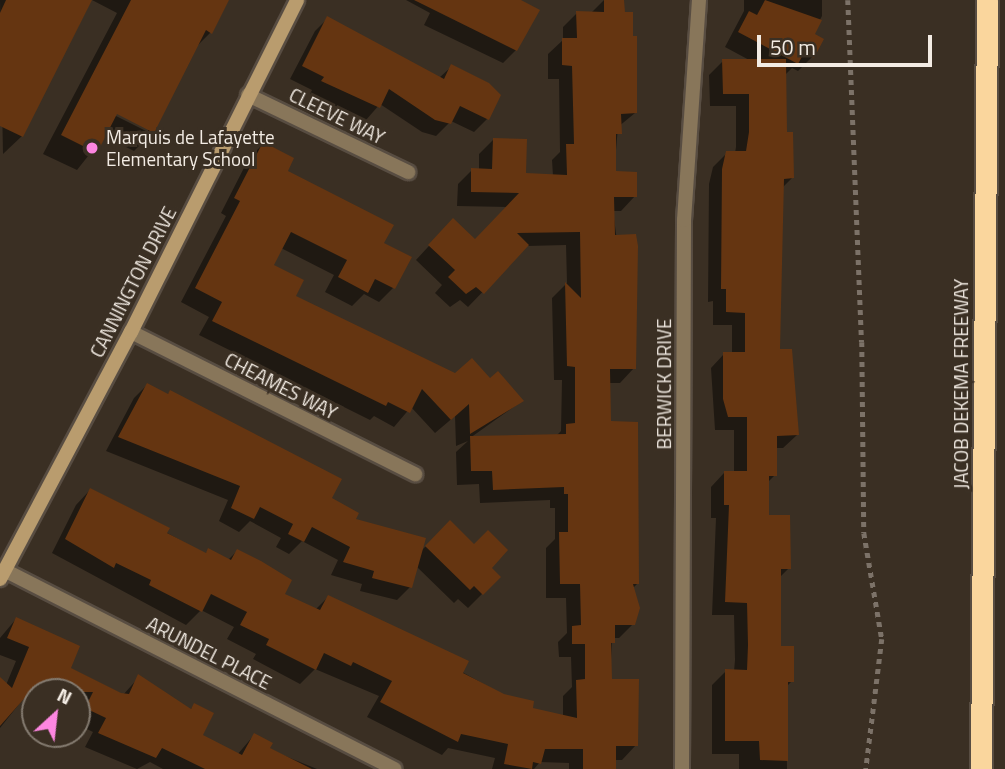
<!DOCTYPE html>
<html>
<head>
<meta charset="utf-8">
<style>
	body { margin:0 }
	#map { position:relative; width:1005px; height:769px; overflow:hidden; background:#3a2f23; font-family:"Titillium Web",sans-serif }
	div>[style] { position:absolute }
	.shadow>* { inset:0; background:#0007 }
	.building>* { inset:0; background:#653511 }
	.path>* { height:4.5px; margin-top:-2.25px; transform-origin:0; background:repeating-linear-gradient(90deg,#7c7268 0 5px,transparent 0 10px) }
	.roads { filter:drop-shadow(2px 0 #584d42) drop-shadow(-2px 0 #584d42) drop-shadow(0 2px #584d42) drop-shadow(0 -2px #584d42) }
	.street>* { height:14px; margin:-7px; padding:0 7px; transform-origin:7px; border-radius:7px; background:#88765a }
	.secondary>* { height:14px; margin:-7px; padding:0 7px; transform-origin:7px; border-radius:7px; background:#b99c6e }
	.highway>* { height:21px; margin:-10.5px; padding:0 10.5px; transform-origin:10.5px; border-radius:10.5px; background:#fad69d }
	.dots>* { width:19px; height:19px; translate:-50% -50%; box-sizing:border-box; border:4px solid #3a2f23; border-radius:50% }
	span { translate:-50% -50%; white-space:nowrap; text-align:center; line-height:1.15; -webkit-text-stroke:6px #3a2f23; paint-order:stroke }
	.street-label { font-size:19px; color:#f3ece4 }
	.poi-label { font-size:19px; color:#f3ece4 }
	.left { translate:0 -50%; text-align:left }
	.north { position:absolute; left:21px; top:678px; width:70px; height:70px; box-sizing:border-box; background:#3a2f23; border:2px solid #847b70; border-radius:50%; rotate:27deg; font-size:19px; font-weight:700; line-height:28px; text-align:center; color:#f3ece4 }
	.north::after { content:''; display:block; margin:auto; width:24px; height:32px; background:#fd86e1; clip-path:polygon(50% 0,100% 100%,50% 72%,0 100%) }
	.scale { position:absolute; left:757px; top:35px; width:175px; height:32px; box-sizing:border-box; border:4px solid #f3ece4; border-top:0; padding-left:9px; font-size:21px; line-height:24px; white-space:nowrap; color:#f3ece4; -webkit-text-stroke:5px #3a2f23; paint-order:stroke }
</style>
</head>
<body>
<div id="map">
	<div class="shadow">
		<div style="clip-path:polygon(0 0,90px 0,22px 136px,3px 154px)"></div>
		<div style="clip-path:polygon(evenodd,92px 0,227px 0,210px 33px,195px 48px,153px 132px,134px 151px,104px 136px,77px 170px,43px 154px,117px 13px,92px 0,110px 109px,148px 128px,148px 132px,108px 112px,110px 109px)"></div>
		<div style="clip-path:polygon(406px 0,518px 0,516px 50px,503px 63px,424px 25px,430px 13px)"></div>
		<div style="clip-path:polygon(604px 0,623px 0,635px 113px,618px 127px,614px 173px,635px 196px,621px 211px,613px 211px,634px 368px,620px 383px,608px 383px,609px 423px,637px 584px,632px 589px,633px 624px,619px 638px,612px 638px,610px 681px,636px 745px,622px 760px,614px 760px,614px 769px,569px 769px,569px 763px,540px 762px,534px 769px,492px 769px,495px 758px,448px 748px,442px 755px,367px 717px,379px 696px,315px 669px,300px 684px,253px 659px,256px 654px,227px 639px,234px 627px,201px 610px,186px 625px,52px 553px,76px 505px,90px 490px,205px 554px,209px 550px,228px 560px,237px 551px,283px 594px,315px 610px,328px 597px,530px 710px,563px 716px,563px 696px,572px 687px,571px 657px,559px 657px,558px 642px,567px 633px,566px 598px,546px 598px,546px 548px,555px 539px,555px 508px,550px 508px,550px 500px,480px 503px,479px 484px,457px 485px,456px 452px,468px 441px,456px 446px,455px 416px,435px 433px,411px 407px,394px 427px,374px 416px,370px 420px,199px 335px,209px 317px,181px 302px,226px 216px,221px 213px,249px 158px,263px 144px,285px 171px,382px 244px,393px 288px,379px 302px,364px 294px,352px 306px,325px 292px,334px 275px,281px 248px,271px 266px,294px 297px,456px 375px,490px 381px,522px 401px,470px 438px,556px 436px,561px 431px,562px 380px,554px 380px,552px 298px,567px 283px,566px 245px,527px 246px,468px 307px,460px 300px,450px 307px,435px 293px,442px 285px,416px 260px,439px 235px,475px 242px,508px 207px,457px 206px,458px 184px,472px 170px,479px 170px,479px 154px,493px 140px,525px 175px,553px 176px,552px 160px,560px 152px,559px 79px,548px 79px,548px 54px,563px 40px,563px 27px,577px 13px,591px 13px)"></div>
		<div style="clip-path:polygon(744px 0,822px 0,822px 16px,812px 35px,812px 57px,798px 71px,792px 68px,784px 76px,785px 134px,792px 178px,782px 188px,778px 351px,797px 435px,783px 448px,775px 448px,775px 475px,767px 483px,768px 517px,789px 568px,779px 578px,779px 648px,792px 681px,786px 687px,787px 769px,739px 769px,739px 754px,712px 754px,712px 685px,726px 671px,734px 671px,735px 660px,734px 615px,712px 615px,716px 518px,711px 518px,711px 487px,724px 473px,734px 473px,734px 430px,715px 430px,711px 368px,724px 354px,732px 354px,732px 325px,713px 325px,713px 301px,708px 302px,709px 184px,713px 167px,727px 153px,735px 153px,736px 147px,736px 106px,710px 106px,709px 75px,723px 61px,751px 61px,725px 47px,744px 11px)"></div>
		<div style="clip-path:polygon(328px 18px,439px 78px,451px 67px,499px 96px,487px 119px,474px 132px,451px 121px,436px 136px,422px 132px,380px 104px,366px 120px,310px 94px,312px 90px,290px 79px,315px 31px)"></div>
		<div style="clip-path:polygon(147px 385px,167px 395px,170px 392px,330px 499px,353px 520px,420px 552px,450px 522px,499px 577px,468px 608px,458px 599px,454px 603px,416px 566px,410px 587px,397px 600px,360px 591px,362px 584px,331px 575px,338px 560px,302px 541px,289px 554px,276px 547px,281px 538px,250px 521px,239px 532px,219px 521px,228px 500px,106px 451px,134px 398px)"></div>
		<div style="clip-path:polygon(16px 619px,69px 668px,123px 695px,139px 677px,190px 710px,194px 705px,201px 736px,237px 755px,254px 735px,268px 749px,317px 769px,163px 769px,150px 762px,137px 769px,85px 747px,93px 732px,77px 724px,77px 692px,35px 692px,35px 703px,24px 698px,0 728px,0 679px,6px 685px,16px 661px,0 655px,0 638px)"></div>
	</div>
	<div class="building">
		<div style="clip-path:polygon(6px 0,92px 0,23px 137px,0 126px,0 13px)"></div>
		<div style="clip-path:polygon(131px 0,229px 0,212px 34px,206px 30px,154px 133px,117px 114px,97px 153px,61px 135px)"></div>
		<div style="clip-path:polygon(414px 0,521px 0,540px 10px,517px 51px)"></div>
		<div style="clip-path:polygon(604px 0,624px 0,625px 12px,633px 12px,633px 36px,637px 36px,637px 113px,621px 114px,622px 134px,616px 134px,616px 171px,637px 172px,637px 197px,614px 197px,615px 235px,636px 234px,638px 246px,636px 369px,610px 369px,611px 421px,638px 422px,639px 584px,633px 584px,640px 608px,635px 625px,615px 625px,615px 643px,611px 643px,612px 679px,639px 679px,638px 746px,616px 746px,616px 769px,583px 769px,583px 749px,545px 749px,541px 764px,533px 762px,532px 769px,504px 764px,508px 744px,461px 734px,458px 742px,380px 702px,392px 681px,353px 662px,351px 666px,324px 653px,316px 670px,266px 645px,269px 639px,240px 625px,247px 612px,211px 594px,202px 612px,149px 585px,151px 580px,116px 563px,114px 568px,65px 539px,90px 488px,170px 528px,167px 533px,206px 553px,208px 548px,231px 560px,237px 549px,261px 561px,292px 580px,285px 594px,320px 610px,328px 595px,469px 661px,463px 673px,504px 694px,534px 701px,533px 708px,577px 718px,576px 680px,585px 679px,585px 644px,572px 644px,572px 626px,581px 625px,580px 584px,560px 584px,559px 532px,568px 532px,568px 494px,564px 494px,564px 487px,493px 490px,492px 471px,471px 471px,470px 436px,566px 434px,566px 424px,575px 423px,575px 367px,567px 366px,565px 282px,581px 298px,580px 232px,517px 233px,529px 245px,484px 294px,476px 287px,466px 294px,448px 277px,455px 270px,428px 245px,453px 218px,475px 239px,519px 193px,471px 192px,471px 168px,492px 169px,493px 138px,527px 139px,526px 173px,567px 175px,566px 144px,574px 144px,572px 66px,562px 65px,562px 38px,577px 38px,576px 11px,604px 12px)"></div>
		<div style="clip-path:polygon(765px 0,822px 20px,815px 34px,824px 39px,814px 58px,804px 53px,798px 64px,738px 32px,749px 11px,757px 15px)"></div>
		<div style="clip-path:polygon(327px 16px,444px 79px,451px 64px,489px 83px,501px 95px,489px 120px,460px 106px,451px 124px,435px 120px,389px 89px,380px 108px,321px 81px,324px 77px,302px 66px)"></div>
		<div style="clip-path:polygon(722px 59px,786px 59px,787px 132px,793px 132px,794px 178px,784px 179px,780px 349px,792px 349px,799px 435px,777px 436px,777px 476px,769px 476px,769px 515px,790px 515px,791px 569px,781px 569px,781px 646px,794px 646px,794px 682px,788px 682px,788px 761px,760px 760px,759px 741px,725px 741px,725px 669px,747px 670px,748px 645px,747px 603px,725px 602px,729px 505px,724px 505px,724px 471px,747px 471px,747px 417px,728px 417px,723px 399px,723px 352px,745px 352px,745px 313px,726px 312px,726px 289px,721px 289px,722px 169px,726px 151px,746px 151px,749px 132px,749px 94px,723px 94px)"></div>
		<div style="clip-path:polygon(263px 142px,294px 158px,288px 171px,394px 225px,384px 243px,412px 257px,395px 289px,375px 279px,368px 293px,338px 277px,347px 260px,291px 232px,274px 265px,304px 280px,296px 296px,455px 373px,472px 358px,490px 378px,498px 371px,524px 401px,470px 434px,469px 404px,451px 420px,422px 389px,410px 413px,388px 402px,386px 406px,212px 321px,222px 302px,195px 288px,240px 201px,234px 198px)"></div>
		<div style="clip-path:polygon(147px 383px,168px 394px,170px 390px,342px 479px,332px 498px,359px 513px,356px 519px,426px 538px,412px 588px,372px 578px,374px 571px,343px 562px,350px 547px,312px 527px,304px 542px,288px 534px,293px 524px,260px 507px,254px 519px,231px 508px,240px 486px,118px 437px)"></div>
		<div style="clip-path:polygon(450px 520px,474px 544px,488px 530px,508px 550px,492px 568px,501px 577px,483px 595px,474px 586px,470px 590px,425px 546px)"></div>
		<div style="clip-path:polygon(16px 617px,80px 646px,71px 668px,121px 693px,129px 694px,138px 674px,191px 709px,194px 703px,214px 713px,203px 735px,242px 755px,254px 733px,273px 743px,270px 748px,312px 769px,205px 769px,162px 748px,156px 758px,98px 733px,106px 718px,85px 708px,93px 692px,56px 692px,37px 684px,0 726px,0 677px,12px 688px,29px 647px,7px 638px)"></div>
	</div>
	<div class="path">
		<div style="left:848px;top:0;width:342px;rotate:87.7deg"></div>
		<div style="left:862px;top:342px;width:191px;rotate:89.4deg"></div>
		<div style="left:864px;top:533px;width:108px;rotate:80.4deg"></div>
		<div style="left:882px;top:639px;width:131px;rotate:97deg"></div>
	</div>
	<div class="roads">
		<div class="street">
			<div style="left:248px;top:95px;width:178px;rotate:25.7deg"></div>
			<div style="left:131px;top:332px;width:318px;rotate:26.6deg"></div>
			<div style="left:6px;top:571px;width:436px;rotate:27deg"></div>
			<div style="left:682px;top:769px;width:549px;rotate:-89.79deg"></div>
			<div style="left:684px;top:220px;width:221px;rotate:-86.1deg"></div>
		</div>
		<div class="secondary">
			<div style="left:0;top:579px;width:280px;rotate:-62.1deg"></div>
			<div style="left:131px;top:332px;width:371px;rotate:-63.4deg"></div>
		</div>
		<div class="highway">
			<div style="left:981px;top:769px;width:769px;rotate:-89.55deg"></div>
		</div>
	</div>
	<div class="dots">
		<div style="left:92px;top:148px;background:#fd86e1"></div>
	</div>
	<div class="street-label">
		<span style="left:337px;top:116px;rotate:26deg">CLEEVE WAY</span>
		<span style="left:133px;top:282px;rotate:-63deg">CANNINGTON DRIVE</span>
		<span style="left:664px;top:384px;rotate:-90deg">BERWICK DRIVE</span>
		<span style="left:961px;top:384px;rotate:-90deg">JACOB DEKEMA FREEWAY</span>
		<span style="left:281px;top:386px;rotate:27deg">CHEAMES WAY</span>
		<span style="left:209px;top:653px;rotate:27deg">ARUNDEL PLACE</span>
	</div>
	<div class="poi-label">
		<span class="left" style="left:106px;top:148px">Marquis de Lafayette<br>Elementary School</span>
	</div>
	<div class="north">N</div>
	<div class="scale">50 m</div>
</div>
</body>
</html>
